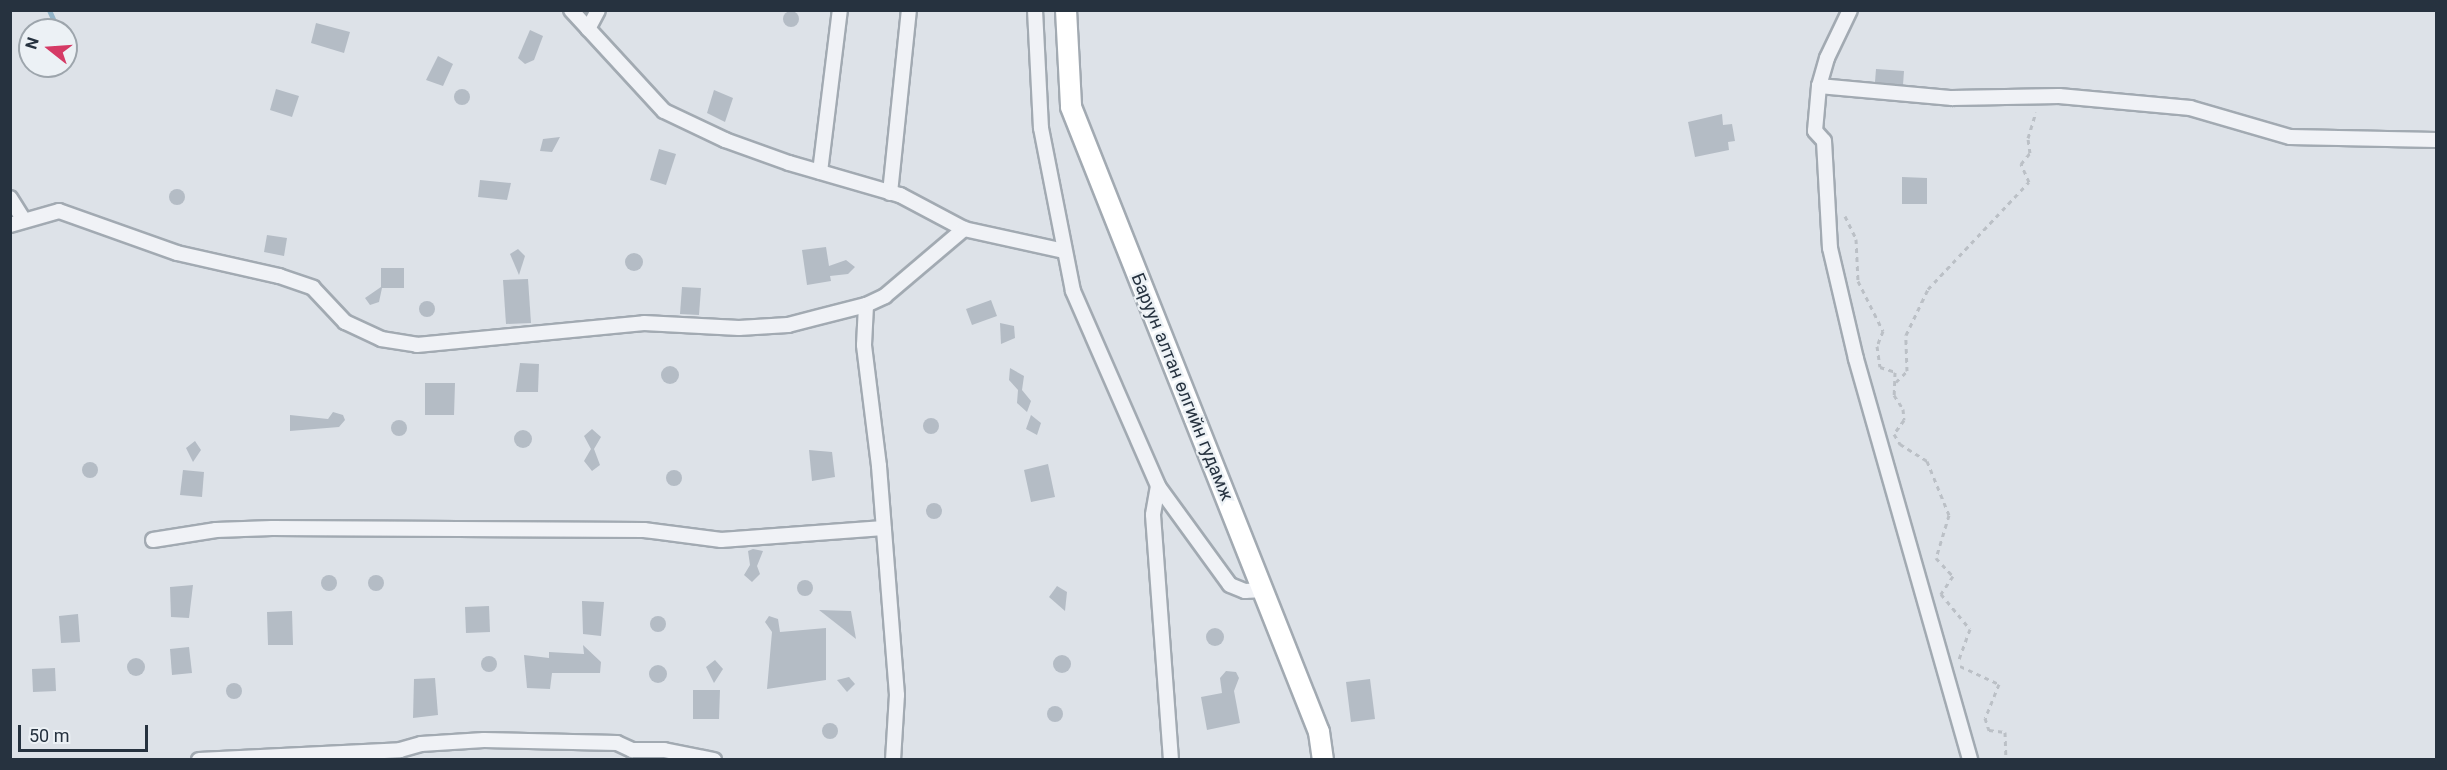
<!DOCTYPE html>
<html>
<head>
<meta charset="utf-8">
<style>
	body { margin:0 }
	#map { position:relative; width:2447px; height:770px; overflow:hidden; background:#dde2e8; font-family:Roboto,sans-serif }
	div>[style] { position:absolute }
	.stream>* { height:5px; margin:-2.5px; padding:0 2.5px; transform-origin:2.5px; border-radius:2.5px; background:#95b6ca }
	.building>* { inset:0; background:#b4bcc5 }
	.round { border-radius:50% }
	.path>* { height:3px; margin-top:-1.5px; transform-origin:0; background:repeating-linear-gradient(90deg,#bbc0c6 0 4.5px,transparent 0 9px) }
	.roads { filter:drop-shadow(2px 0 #a2aab2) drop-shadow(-2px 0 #a2aab2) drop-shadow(0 2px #a2aab2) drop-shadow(0 -2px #a2aab2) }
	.street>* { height:14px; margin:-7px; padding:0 7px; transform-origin:7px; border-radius:7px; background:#f0f2f6 }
	.secondary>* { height:20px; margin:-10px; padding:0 10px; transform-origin:10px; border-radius:10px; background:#fff }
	span { translate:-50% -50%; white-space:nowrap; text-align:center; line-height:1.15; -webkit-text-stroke:4.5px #ecf1f5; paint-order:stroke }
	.street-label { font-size:18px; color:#26323f }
	.frame { position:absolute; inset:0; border:12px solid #26323f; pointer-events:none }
	.north { position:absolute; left:18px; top:18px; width:60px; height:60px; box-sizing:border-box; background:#ecf1f5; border:2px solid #9da5ac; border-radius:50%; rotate:287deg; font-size:16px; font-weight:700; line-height:24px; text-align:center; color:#26323f }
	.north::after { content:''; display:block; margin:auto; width:21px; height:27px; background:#d53a65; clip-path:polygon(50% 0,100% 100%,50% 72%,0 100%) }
	.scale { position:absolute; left:18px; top:725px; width:130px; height:27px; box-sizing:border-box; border:3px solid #26323f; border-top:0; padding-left:8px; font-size:18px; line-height:21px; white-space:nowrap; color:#26323f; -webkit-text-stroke:4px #ecf1f5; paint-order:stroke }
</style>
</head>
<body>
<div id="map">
	<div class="stream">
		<div style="left:49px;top:10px;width:22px;rotate:66deg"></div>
	</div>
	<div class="building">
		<div class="round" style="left:783px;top:11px;width:16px;height:16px"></div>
		<div style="clip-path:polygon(316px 23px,350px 32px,344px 53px,311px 43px)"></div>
		<div style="clip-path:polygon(530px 30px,543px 36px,534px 60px,525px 64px,518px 58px)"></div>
		<div style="clip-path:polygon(438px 56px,453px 64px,443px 86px,426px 80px)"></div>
		<div style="clip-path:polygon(1876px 69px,1904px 71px,1903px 85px,1875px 82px)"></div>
		<div style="clip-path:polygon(276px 89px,299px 96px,292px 117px,270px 110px)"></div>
		<div class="round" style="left:454px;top:89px;width:16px;height:16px"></div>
		<div style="clip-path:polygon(714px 90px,733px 98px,725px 122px,707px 113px)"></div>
		<div style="clip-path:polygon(1722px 114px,1723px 125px,1732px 124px,1735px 141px,1728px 142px,1729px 150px,1695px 157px,1688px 122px)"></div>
		<div style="clip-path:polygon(560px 137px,552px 152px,540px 151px,543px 139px)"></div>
		<div style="clip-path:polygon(659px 149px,676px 154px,666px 185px,650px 180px)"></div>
		<div style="clip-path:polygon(1902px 177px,1927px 178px,1927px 204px,1902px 204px)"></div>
		<div style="clip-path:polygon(480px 180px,511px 183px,507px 200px,478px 197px)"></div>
		<div class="round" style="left:169px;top:189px;width:16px;height:16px"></div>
		<div style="clip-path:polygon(267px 235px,287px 238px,284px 256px,264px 252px)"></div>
		<div style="clip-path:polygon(826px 247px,829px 266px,846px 260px,855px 267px,848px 274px,830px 276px,831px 281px,807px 285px,802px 250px)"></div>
		<div style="clip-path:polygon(518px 249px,525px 256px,519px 275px,510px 254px)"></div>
		<div class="round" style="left:625px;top:253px;width:18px;height:18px"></div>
		<div style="clip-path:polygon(381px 268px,404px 268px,404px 288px,382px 288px,379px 302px,370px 305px,365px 298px,381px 287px)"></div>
		<div style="clip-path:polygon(528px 279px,531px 323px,506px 324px,503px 280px)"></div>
		<div style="clip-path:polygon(682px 287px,701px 288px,699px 315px,680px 314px)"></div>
		<div style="clip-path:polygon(991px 300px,997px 316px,972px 325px,966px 309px)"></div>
		<div class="round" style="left:419px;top:301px;width:16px;height:16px"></div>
		<div style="clip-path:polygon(1000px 323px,1014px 326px,1015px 338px,1001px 344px)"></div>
		<div style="clip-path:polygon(520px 363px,539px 364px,538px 392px,516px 392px)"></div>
		<div class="round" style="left:661px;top:366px;width:18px;height:18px"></div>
		<div style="clip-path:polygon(1010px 368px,1024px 376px,1022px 390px,1031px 401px,1027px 412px,1017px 403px,1018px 390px,1009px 380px)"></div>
		<div style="clip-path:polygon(425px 383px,455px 383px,454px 415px,425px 415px)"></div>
		<div style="clip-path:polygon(333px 412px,343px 415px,345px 420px,339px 427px,290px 431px,290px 415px,328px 419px)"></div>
		<div style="clip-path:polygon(1031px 415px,1041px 423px,1037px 435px,1026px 429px)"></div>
		<div class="round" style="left:923px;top:418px;width:16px;height:16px"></div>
		<div class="round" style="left:391px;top:420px;width:16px;height:16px"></div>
		<div style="clip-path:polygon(592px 429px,601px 437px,594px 449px,600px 465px,592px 471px,584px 461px,591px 449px,584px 436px)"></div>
		<div class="round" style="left:514px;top:430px;width:18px;height:18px"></div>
		<div style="clip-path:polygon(195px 441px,201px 450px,193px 462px,186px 448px)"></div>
		<div style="clip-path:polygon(809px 450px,832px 452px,835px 477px,812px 481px)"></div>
		<div class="round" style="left:82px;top:462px;width:16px;height:16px"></div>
		<div style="clip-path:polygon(1048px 464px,1055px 497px,1031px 502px,1024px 470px)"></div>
		<div class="round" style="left:666px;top:470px;width:16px;height:16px"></div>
		<div style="clip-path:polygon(183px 470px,204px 472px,202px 497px,180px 495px)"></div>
		<div class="round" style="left:926px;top:503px;width:16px;height:16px"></div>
		<div style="clip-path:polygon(753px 549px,763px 551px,757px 566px,760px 574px,752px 582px,744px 575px,750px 565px,748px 551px)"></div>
		<div class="round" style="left:321px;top:575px;width:16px;height:16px"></div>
		<div class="round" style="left:368px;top:575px;width:16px;height:16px"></div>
		<div class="round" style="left:797px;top:580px;width:16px;height:16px"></div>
		<div style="clip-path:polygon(193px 585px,189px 618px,171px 617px,170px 587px)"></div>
		<div style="clip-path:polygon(1057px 586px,1067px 592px,1065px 611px,1049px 597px)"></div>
		<div style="clip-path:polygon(582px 601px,604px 602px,601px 636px,583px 634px)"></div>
		<div style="clip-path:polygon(489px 606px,490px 632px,466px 633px,465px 607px)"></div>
		<div style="clip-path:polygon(819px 610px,851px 611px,856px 639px)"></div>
		<div style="clip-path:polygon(292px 611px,293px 645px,268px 645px,267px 612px)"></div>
		<div style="clip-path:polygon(78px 614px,80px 642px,61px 643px,59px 616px)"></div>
		<div style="clip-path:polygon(769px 616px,778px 619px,780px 632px,826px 628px,826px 680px,767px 689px,772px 632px,765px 622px)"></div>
		<div class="round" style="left:650px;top:616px;width:16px;height:16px"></div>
		<div class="round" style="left:1206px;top:628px;width:18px;height:18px"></div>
		<div style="clip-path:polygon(583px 645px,601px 662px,600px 673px,552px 673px,550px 689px,527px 688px,524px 655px,549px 658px,549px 652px,584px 654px)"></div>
		<div style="clip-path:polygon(189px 647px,192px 673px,172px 675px,170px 649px)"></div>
		<div class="round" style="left:1053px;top:655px;width:18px;height:18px"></div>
		<div class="round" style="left:481px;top:656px;width:16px;height:16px"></div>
		<div class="round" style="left:127px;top:658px;width:18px;height:18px"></div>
		<div style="clip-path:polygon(715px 660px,723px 669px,714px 683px,706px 667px)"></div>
		<div class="round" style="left:649px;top:665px;width:18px;height:18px"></div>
		<div style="clip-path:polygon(55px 668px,56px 691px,33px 692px,32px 669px)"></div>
		<div style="clip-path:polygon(1226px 671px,1236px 672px,1239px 678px,1234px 691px,1240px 723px,1207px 730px,1201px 697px,1222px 693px,1220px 678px)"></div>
		<div style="clip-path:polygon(849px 677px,855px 684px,847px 692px,837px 680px)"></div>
		<div style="clip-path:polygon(435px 678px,438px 715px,413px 718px,414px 679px)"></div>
		<div style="clip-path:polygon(1370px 679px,1375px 719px,1351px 722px,1346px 682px)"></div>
		<div class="round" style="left:226px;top:683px;width:16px;height:16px"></div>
		<div style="clip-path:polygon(693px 690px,720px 690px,719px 719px,693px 719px)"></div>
		<div class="round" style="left:1047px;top:706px;width:16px;height:16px"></div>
		<div class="round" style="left:822px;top:723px;width:16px;height:16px"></div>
	</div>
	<div class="path">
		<div style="left:1845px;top:216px;width:25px;rotate:64deg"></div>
		<div style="left:1856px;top:239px;width:42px;rotate:87.3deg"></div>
		<div style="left:1858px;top:281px;width:56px;rotate:63.4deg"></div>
		<div style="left:1883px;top:331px;width:16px;rotate:112deg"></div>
		<div style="left:1877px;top:346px;width:21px;rotate:82deg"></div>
		<div style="left:1880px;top:367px;width:16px;rotate:18deg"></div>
		<div style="left:1895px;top:372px;width:23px;rotate:92deg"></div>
		<div style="left:1894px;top:395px;width:17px;rotate:57deg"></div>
		<div style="left:1903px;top:409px;width:11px;rotate:85deg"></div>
		<div style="left:1904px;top:420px;width:17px;rotate:126deg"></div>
		<div style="left:1894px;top:434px;width:12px;rotate:59deg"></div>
		<div style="left:1900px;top:444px;width:32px;rotate:32deg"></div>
		<div style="left:1927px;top:461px;width:58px;rotate:67.8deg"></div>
		<div style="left:1949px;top:515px;width:45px;rotate:106.8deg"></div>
		<div style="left:1936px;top:558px;width:25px;rotate:47deg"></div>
		<div style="left:1953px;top:576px;width:22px;rotate:124deg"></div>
		<div style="left:1941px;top:594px;width:45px;rotate:50.4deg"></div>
		<div style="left:1970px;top:629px;width:33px;rotate:110deg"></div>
		<div style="left:1896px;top:382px;width:16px;rotate:-45deg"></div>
		<div style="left:1907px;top:371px;width:36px;rotate:-92deg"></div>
		<div style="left:1906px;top:335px;width:51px;rotate:-64.4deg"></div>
		<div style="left:1928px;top:289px;width:147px;rotate:-46.7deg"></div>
		<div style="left:2029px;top:182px;width:20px;rotate:-114deg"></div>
		<div style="left:2021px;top:164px;width:14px;rotate:-51deg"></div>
		<div style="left:2030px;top:153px;width:15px;rotate:-98deg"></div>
		<div style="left:2028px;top:138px;width:27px;rotate:-73deg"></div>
		<div style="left:1960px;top:666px;width:43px;rotate:24.8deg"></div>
		<div style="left:1999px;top:684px;width:37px;rotate:112deg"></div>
		<div style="left:1985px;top:718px;width:13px;rotate:72deg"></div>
		<div style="left:1989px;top:730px;width:16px;rotate:7deg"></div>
		<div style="left:2005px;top:732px;width:28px;rotate:88deg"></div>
	</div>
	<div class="roads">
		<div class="street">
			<div style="left:571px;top:10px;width:137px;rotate:47.4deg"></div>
			<div style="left:664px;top:111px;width:68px;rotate:25.4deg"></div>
			<div style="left:725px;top:140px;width:68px;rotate:19.8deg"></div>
			<div style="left:789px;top:163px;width:116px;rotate:16.1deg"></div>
			<div style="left:900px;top:195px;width:72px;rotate:28deg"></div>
			<div style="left:964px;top:229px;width:102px;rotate:12.4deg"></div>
			<div style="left:1035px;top:10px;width:118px;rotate:87.1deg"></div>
			<div style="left:1041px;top:128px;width:166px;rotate:78.9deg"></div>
			<div style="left:1073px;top:291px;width:213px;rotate:66.4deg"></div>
			<div style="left:1158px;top:486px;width:122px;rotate:54deg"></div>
			<div style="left:1230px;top:585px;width:16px;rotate:22deg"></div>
			<div style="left:1245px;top:591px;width:18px;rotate:-3deg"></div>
			<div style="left:1850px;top:10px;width:53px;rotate:115.6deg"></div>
			<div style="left:1827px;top:58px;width:29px;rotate:106deg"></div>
			<div style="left:1819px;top:86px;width:45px;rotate:95.1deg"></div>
			<div style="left:1815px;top:131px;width:13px;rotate:48deg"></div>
			<div style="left:1824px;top:141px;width:107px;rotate:86.8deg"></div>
			<div style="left:1830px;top:248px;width:114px;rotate:76.8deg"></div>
			<div style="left:1856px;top:359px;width:417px;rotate:74.1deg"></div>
			<div style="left:588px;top:29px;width:21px;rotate:-62deg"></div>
			<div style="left:1819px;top:86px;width:134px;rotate:5.2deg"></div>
			<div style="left:1952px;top:98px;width:107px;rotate:-1.1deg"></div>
			<div style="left:2059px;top:96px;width:132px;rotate:5.2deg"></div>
			<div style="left:2190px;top:108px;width:104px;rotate:16.2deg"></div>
			<div style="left:2290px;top:137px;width:146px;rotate:1.2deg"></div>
			<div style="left:820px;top:172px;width:163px;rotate:-83deg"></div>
			<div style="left:890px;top:193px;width:184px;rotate:-84.1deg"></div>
			<div style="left:10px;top:198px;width:26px;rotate:58deg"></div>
			<div style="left:10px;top:225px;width:51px;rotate:-15.9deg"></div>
			<div style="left:59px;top:211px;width:125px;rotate:19.6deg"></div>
			<div style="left:177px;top:253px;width:105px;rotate:12.7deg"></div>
			<div style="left:279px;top:276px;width:36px;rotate:19deg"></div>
			<div style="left:313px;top:288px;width:47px;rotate:46.7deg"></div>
			<div style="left:345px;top:322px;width:40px;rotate:25deg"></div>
			<div style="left:381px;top:339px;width:36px;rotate:9deg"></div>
			<div style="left:417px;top:345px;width:228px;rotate:-5.5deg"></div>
			<div style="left:644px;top:323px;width:95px;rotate:3deg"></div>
			<div style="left:739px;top:328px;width:49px;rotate:-3.5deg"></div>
			<div style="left:788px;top:325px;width:81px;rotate:-14.4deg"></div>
			<div style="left:1158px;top:486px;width:29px;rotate:100deg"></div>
			<div style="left:1153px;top:515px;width:246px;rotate:85.8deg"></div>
			<div style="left:153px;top:540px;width:64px;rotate:-9deg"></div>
			<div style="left:216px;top:530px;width:56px;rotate:-2deg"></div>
			<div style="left:272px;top:528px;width:372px;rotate:0.3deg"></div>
			<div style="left:644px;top:530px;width:78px;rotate:7.4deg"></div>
			<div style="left:721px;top:540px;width:163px;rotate:-4.2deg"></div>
			<div style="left:199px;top:760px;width:201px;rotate:-2.8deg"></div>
			<div style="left:400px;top:750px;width:22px;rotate:-16deg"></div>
			<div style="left:421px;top:744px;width:63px;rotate:-3.6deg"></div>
			<div style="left:484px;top:740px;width:133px;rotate:1.3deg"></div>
			<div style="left:617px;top:743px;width:17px;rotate:25deg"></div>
			<div style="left:632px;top:750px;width:32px"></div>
			<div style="left:664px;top:750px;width:51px;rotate:11.3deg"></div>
			<div style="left:893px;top:760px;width:65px;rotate:-86.5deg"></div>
			<div style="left:897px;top:695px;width:230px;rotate:-94.5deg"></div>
			<div style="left:879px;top:466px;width:122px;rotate:-97.1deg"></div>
			<div style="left:864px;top:345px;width:40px;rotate:-87.1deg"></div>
			<div style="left:866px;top:305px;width:21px;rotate:-25deg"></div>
			<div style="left:885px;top:296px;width:104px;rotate:-40.3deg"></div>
		</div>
		<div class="secondary">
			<div style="left:1066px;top:10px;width:97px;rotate:87deg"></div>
			<div style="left:1071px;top:107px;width:672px;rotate:68.36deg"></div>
			<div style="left:1319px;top:732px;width:28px;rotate:82deg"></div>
		</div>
	</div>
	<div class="street-label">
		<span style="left:1182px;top:387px;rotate:68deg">Баруун алтан өлгийн гудамж</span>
	</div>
	<div class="frame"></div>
	<div class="north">N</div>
	<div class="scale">50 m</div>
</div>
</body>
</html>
